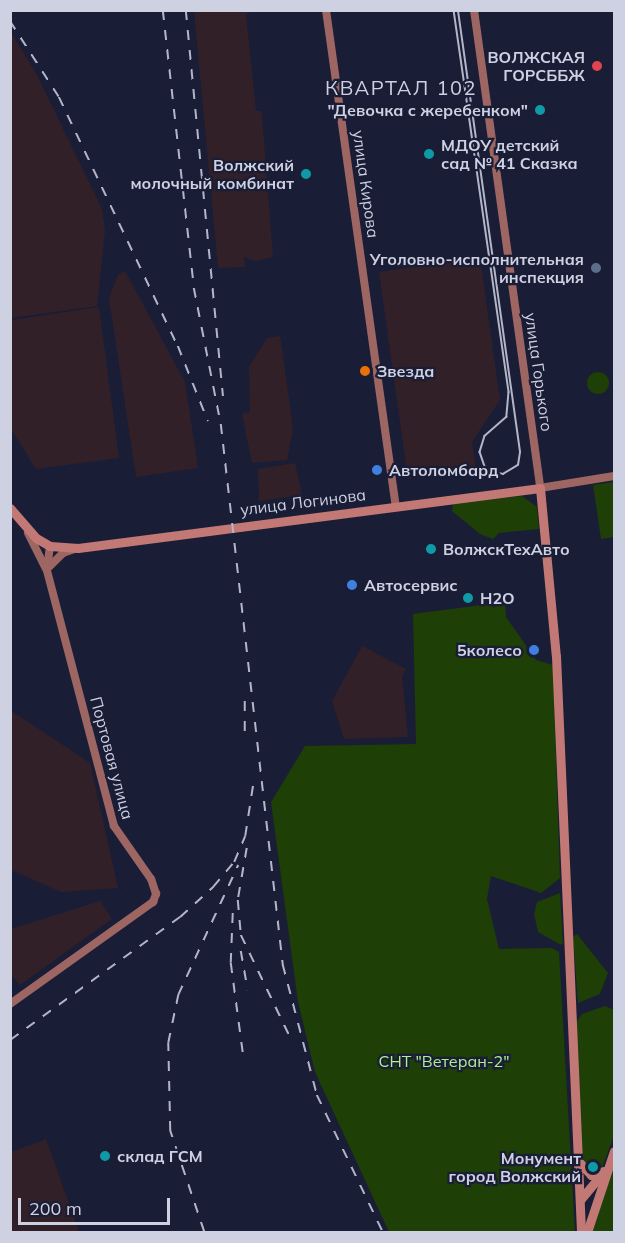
<!DOCTYPE html>
<html>
<head>
<meta charset="utf-8">
<style>
	body { margin:0 }
	#map { position:relative; width:625px; height:1243px; overflow:hidden; background:#1a1d36; font-family:Mulish,sans-serif }
	div>[style] { position:absolute }
	.industrial>* { inset:0; background:#322028 }
	.green>* { inset:0; background:#1e3f06 }
	.round { border-radius:50% }
	.secondary>* { height:8px; margin:-4px; padding:0 4px; transform-origin:4px; border-radius:4px; background:#9e6662 }
	.primary>* { height:9px; margin:-4.5px; padding:0 4.5px; transform-origin:4.5px; border-radius:4.5px; background:#c27975 }
	.tram>* { height:1.5px; margin:-0.75px; padding:0 0.75px; transform-origin:0.75px; border-radius:0.75px; background:#b3b6c8 }
	.rail>* { height:1.5px; margin-top:-0.75px; transform-origin:0; background:repeating-linear-gradient(90deg,#b3b6c8 0 10px,transparent 0 20px) }
	.dots>* { width:16px; height:16px; translate:-50% -50%; box-sizing:border-box; border:3px solid #1a1d36; border-radius:50% }
	span { translate:-50% -50%; white-space:nowrap; text-align:center; line-height:1.15; -webkit-text-stroke:4.5px #1a1d36; paint-order:stroke }
	.poi-label { font-size:16px; color:#ced1e2; font-weight:700 }
	.right { translate:-100% -50%; text-align:right }
	.left { translate:0 -50%; text-align:left }
	.street-label { font-size:16px; color:#ced1e2 }
	.park-label { font-size:16px; color:#b0ee90 }
	.quarter-label { font-size:20px; color:#ced1e2; letter-spacing:1.5px }
	.frame { position:absolute; inset:0; border:12px solid #ced1e2; pointer-events:none }
	.scale { position:absolute; left:18px; top:1198px; width:152px; height:27px; box-sizing:border-box; border:3px solid #ced1e2; border-top:0; padding-left:8px; font-size:18px; line-height:21px; white-space:nowrap; color:#ced1e2; -webkit-text-stroke:4px #1a1d36; paint-order:stroke }
</style>
</head>
<body>
<div id="map">
	<div class="industrial">
		<div style="clip-path:polygon(194px 11px,253px 11px,246px 14px,256px 111px,261px 111px,262px 116px,273px 257px,255px 261px,244px 257px,245px 267px,218px 268px)"></div>
		<div style="clip-path:polygon(10px 31px,37px 75px,102px 209px,105px 231px,97px 306px,11px 318px)"></div>
		<div style="clip-path:polygon(480px 257px,500px 400px,472px 442px,476px 469px,408px 479px,379px 272px)"></div>
		<div style="clip-path:polygon(125px 271px,185px 382px,198px 468px,136px 477px,109px 298px,118px 275px)"></div>
		<div style="clip-path:polygon(99px 307px,119px 458px,36px 469px,11px 429px,11px 320px)"></div>
		<div style="clip-path:polygon(280px 336px,293px 428px,287px 460px,252px 463px,242px 414px,250px 412px,249px 367px,267px 338px)"></div>
		<div style="clip-path:polygon(295px 463px,302px 495px,259px 501px,258px 469px)"></div>
		<div style="clip-path:polygon(362px 646px,406px 669px,402px 676px,408px 737px,344px 739px,332px 701px)"></div>
		<div style="clip-path:polygon(10px 710px,90px 763px,118px 888px,61px 892px,11px 870px)"></div>
		<div style="clip-path:polygon(100px 901px,112px 919px,20px 985px,11px 975px,11px 929px)"></div>
		<div style="clip-path:polygon(46px 1139px,79px 1232px,11px 1232px,11px 1152px)"></div>
	</div>
	<div class="green">
		<div class="round" style="left:587px;top:372px;width:22px;height:22px"></div>
		<div style="clip-path:polygon(614px 482px,614px 537px,601px 539px,593px 485px)"></div>
		<div style="clip-path:polygon(522px 496px,537px 507px,539px 529px,499px 533px,493px 539px,480px 534px,452px 511px,453px 502px)"></div>
		<div style="clip-path:polygon(505px 602px,506px 617px,536px 660px,553px 665px,560px 878px,541px 893px,491px 876px,487px 899px,499px 949px,552px 948px,559px 952px,575px 1232px,389px 1232px,315px 1072px,298px 1002px,271px 802px,305px 746px,416px 744px,413px 614px)"></div>
		<div style="clip-path:polygon(560px 893px,563px 943px,561px 945px,538px 932px,534px 914px,537px 902px)"></div>
		<div style="clip-path:polygon(577px 934px,608px 973px,600px 994px,578px 1003px,573px 937px)"></div>
		<div style="clip-path:polygon(605px 1006px,614px 1010px,614px 1136px,602px 1168px,594px 1172px,582px 1162px,576px 1023px,582px 1014px)"></div>
		<div style="clip-path:polygon(614px 1164px,614px 1232px,591px 1232px)"></div>
	</div>
	<div class="secondary">
		<div style="left:326px;top:10px;width:500px;rotate:82deg"></div>
		<div style="left:474px;top:10px;width:483px;rotate:82.1deg"></div>
		<div style="left:540px;top:488px;width:75px;rotate:-9.2deg"></div>
		<div style="left:28px;top:533px;width:40px;rotate:63.4deg"></div>
		<div style="left:49px;top:567px;width:20px;rotate:-45deg"></div>
		<div style="left:63px;top:553px;width:15px;rotate:-20deg"></div>
		<div style="left:10px;top:1004px;width:176px;rotate:-35.5deg"></div>
		<div style="left:153px;top:902px;width:9px;rotate:-69deg"></div>
		<div style="left:156px;top:894px;width:16px;rotate:-108deg"></div>
		<div style="left:151px;top:879px;width:65px;rotate:-124.9deg"></div>
		<div style="left:114px;top:826px;width:265px;rotate:-104.7deg"></div>
		<div style="left:47px;top:570px;width:24px;rotate:-83deg"></div>
	</div>
	<div class="primary">
		<div style="left:10px;top:508px;width:40px;rotate:49deg"></div>
		<div style="left:36px;top:538px;width:16px;rotate:30deg"></div>
		<div style="left:50px;top:546px;width:28px;rotate:4deg"></div>
		<div style="left:78px;top:548px;width:466px;rotate:-7.4deg"></div>
		<div style="left:540px;top:488px;width:169px;rotate:84.6deg"></div>
		<div style="left:556px;top:656px;width:577px;rotate:87.51deg"></div>
		<div style="left:579px;top:1162px;width:18px;rotate:47deg"></div>
		<div style="left:591px;top:1175px;width:14px;rotate:-17deg"></div>
		<div style="left:580px;top:1200px;width:34px;rotate:-50deg"></div>
		<div style="left:587px;top:1232px;width:85px;rotate:-71.6deg"></div>
	</div>
	<div class="tram">
		<div style="left:454px;top:10px;width:386px;rotate:81.8deg"></div>
		<div style="left:509px;top:392px;width:25px;rotate:95deg"></div>
		<div style="left:507px;top:417px;width:29px;rotate:139deg"></div>
		<div style="left:485px;top:436px;width:17px;rotate:107deg"></div>
		<div style="left:480px;top:452px;width:18px;rotate:71deg"></div>
		<div style="left:486px;top:469px;width:18px;rotate:16deg"></div>
		<div style="left:503px;top:474px;width:17px;rotate:-31deg"></div>
		<div style="left:518px;top:465px;width:13px;rotate:-81deg"></div>
		<div style="left:520px;top:452px;width:446px;rotate:-98deg"></div>
	</div>
	<div class="rail">
		<div style="left:163px;top:10px;width:280px;rotate:83.6deg"></div>
		<div style="left:194px;top:288px;width:139px;rotate:78.8deg"></div>
		<div style="left:221px;top:424px;width:545px;rotate:83.46deg"></div>
		<div style="left:283px;top:965px;width:134px;rotate:75.3deg"></div>
		<div style="left:317px;top:1095px;width:152px;rotate:64.3deg"></div>
		<div style="left:186px;top:10px;width:388px;rotate:84.5deg"></div>
		<div style="left:10px;top:21px;width:90px;rotate:57.2deg"></div>
		<div style="left:59px;top:97px;width:276px;rotate:64.5deg"></div>
		<div style="left:178px;top:346px;width:81px;rotate:68.2deg"></div>
		<div style="left:245px;top:701px;width:33px;rotate:90deg"></div>
		<div style="left:247px;top:848px;width:53px;rotate:99.8deg"></div>
		<div style="left:238px;top:900px;width:35px;rotate:85deg"></div>
		<div style="left:241px;top:935px;width:115px;rotate:64.3deg"></div>
		<div style="left:233px;top:913px;width:50px;rotate:92.3deg"></div>
		<div style="left:231px;top:963px;width:91px;rotate:82.4deg"></div>
		<div style="left:241px;top:951px;width:40px;rotate:80deg"></div>
		<div style="left:10px;top:1040px;width:210px;rotate:-35.9deg"></div>
		<div style="left:180px;top:917px;width:45px;rotate:-42.3deg"></div>
		<div style="left:213px;top:887px;width:33px;rotate:-50deg"></div>
		<div style="left:234px;top:862px;width:28px;rotate:-67deg"></div>
		<div style="left:245px;top:836px;width:59px;rotate:-81.2deg"></div>
		<div style="left:204px;top:1232px;width:107px;rotate:-108.6deg"></div>
		<div style="left:170px;top:1131px;width:88px;rotate:-91.3deg"></div>
		<div style="left:168px;top:1043px;width:49px;rotate:-78.2deg"></div>
		<div style="left:178px;top:995px;width:143px;rotate:-65.2deg"></div>
	</div>
	<div class="dots">
		<div style="left:597px;top:66px;background:#e0444e"></div>
		<div style="left:540px;top:110px;background:#0f9aa8"></div>
		<div style="left:429px;top:154px;background:#0f9aa8"></div>
		<div style="left:306px;top:174px;background:#0f9aa8"></div>
		<div style="left:596px;top:268px;background:#5c6f8a"></div>
		<div style="left:365px;top:371px;background:#e8710a"></div>
		<div style="left:377px;top:470px;background:#3f7fe0"></div>
		<div style="left:431px;top:549px;background:#0f9aa8"></div>
		<div style="left:352px;top:585px;background:#3f7fe0"></div>
		<div style="left:468px;top:598px;background:#0f9aa8"></div>
		<div style="left:534px;top:650px;background:#3f7fe0"></div>
		<div style="left:105px;top:1156px;background:#0f9aa8"></div>
		<div style="left:593px;top:1167px;background:#0f9aa8"></div>
	</div>
	<div class="poi-label">
		<span class="right" style="left:585px;top:66px">ВОЛЖСКАЯ<br>ГОРСББЖ</span>
		<span class="right" style="left:528px;top:110px">"Девочка с жеребенком"</span>
		<span class="left" style="left:441px;top:154px">МДОУ детский<br>сад № 41 Сказка</span>
		<span class="right" style="left:294px;top:174px">Волжский<br>молочный комбинат</span>
		<span class="right" style="left:584px;top:268px">Уголовно-исполнительная<br>инспекция</span>
		<span class="left" style="left:377px;top:371px">Звезда</span>
		<span class="left" style="left:389px;top:470px">Автоломбард</span>
		<span class="left" style="left:443px;top:549px">ВолжскТехАвто</span>
		<span class="left" style="left:364px;top:585px">Автосервис</span>
		<span class="left" style="left:480px;top:598px">H2O</span>
		<span class="right" style="left:522px;top:650px">5колесо</span>
		<span class="left" style="left:117px;top:1156px">склад ГСМ</span>
		<span class="right" style="left:581px;top:1167px">Монумент<br>город Волжский</span>
	</div>
	<div class="street-label">
		<span style="left:366px;top:184px;rotate:82deg">улица Кирова</span>
		<span style="left:539px;top:372px;rotate:82deg">улица Горького</span>
		<span style="left:303px;top:502px;rotate:-7deg">улица Логинова</span>
		<span style="left:112px;top:758px;rotate:75deg">Портовая улица</span>
	</div>
	<div class="park-label">
		<span style="left:444px;top:1061px">СНТ "Ветеран-2"</span>
	</div>
	<div class="quarter-label">
		<span style="left:401px;top:87px">КВАРТАЛ 102</span>
	</div>
	<div class="frame"></div>
	<div class="scale">200 m</div>
</div>
</body>
</html>
